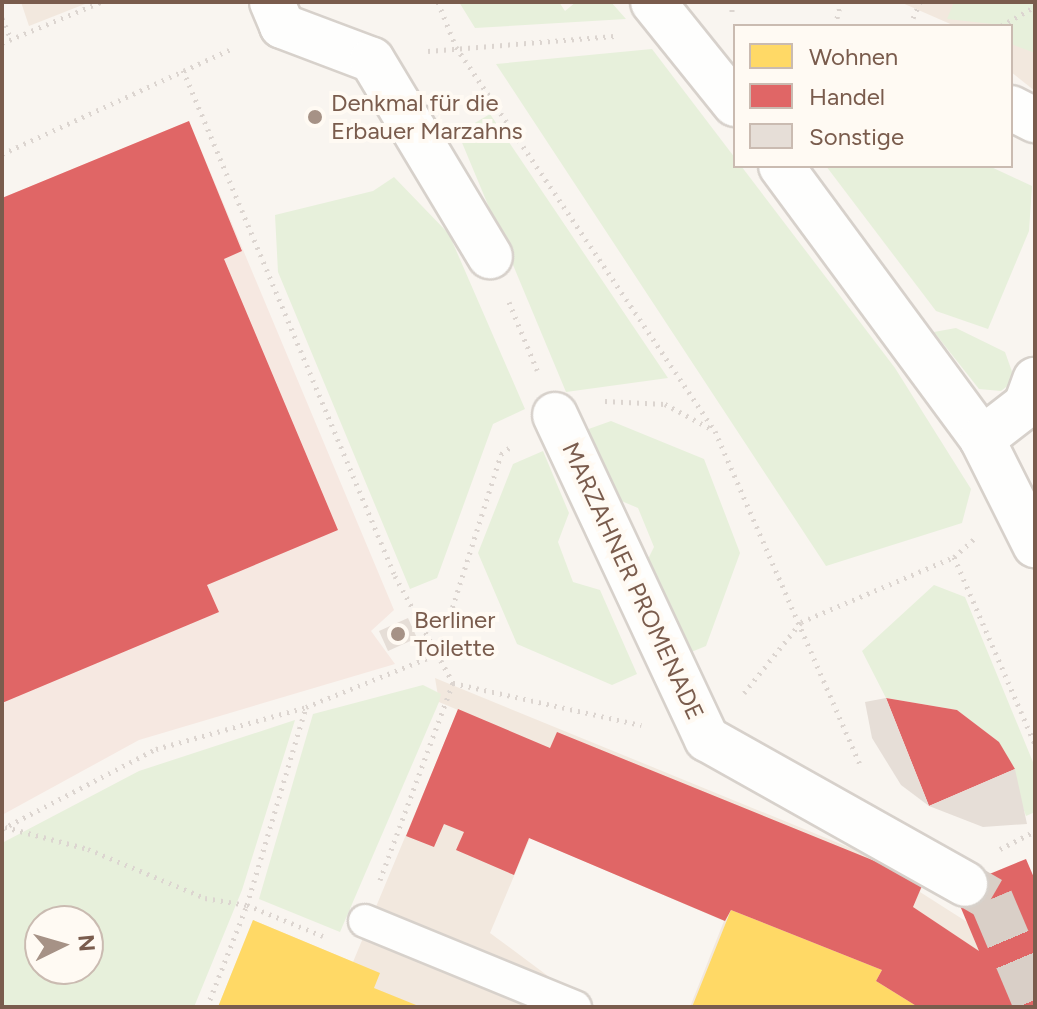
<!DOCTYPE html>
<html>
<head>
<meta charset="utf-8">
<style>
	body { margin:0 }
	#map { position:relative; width:1037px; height:1009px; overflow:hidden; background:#f9f5f0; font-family:Figtree,sans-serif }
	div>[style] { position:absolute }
	.residential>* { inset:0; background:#f2e8de }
	.commercial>* { inset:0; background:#f6e8e1 }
	.green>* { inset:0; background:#e7f0db }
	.homes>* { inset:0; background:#ffd966 }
	.shops>* { inset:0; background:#e06666 }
	.building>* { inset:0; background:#e6ded7 }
	.street-tunnel>* { height:44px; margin-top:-22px; transform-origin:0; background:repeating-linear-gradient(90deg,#d9cfc7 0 44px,transparent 0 66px) }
	.path>* { height:5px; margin-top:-2.5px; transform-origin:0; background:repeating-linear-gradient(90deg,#dcd5d0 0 2px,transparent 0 8px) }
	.roads { filter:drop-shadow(2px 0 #d7d1cb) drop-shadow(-2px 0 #d7d1cb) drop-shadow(0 2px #d7d1cb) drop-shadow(0 -2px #d7d1cb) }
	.lane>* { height:32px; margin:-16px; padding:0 16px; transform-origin:16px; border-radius:16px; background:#fefefd }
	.street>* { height:44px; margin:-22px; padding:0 22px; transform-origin:22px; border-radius:22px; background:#fefefd }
	.dots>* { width:22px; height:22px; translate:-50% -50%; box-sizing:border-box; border:4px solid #fffaf3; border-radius:50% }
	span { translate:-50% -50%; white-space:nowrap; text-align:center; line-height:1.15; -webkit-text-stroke:8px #fffaf3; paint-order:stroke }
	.poi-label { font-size:24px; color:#7a5c4d }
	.left { translate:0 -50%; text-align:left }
	.street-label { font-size:24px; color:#7a5c4d }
	.frame { position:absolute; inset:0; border:4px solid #7a5c4d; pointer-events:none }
	.legend { position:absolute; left:733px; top:24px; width:280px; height:144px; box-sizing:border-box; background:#fffaf3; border:2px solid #cabbb1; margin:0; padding:10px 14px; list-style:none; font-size:24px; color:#7a5c4d }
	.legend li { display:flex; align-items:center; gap:16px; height:40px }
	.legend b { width:40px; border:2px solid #cabbb1 }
	.north { position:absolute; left:24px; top:905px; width:80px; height:80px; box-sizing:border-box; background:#fffaf3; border:2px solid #cabbb1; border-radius:50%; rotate:85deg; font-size:22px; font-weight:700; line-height:32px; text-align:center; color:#7a5c4d }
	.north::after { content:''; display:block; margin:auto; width:28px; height:36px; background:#a69286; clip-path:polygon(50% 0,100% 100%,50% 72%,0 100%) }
</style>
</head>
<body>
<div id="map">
	<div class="residential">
		<div style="clip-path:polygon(21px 2px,90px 2px,29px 26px)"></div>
		<div style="clip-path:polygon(900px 2px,1035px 2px,1035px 91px,1011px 72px,1011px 26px,955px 26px)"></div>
		<div style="clip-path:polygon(435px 678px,926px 879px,920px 892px,989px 936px,1034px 1007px,690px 1007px,724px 921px,530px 838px,490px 933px,556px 982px,546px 1007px,218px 1007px,253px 920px,353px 962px,458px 710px,439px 702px)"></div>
	</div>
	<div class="commercial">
		<div style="clip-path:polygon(189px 121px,394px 610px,371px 631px,395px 664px,139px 740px,2px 815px,2px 198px)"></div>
	</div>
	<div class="green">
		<div style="clip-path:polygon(459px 2px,559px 2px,565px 11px,576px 2px,611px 2px,626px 19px,475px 28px)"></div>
		<div style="clip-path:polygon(954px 2px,1035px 2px,1035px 53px,1011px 44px,1011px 26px,947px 19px)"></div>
		<div style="clip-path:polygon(652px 49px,895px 368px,971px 489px,962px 523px,826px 566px,496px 64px)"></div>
		<div style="clip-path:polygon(490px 114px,668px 378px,566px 392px,458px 133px)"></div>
		<div style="clip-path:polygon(826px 166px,989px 166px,1032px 186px,1029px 231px,988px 329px,936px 311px)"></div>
		<div style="clip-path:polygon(394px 177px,449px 234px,525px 409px,493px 424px,437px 578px,410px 589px,278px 272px,275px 215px,373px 191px)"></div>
		<div style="clip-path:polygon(956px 328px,1005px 352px,1015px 380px,1001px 391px,979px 389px,934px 332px)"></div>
		<div style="clip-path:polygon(611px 421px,704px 459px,740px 553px,706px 646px,679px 657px,642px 571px,654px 547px,638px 508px,612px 497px,583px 431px)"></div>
		<div style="clip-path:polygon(543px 451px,569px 513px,558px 542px,573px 582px,600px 590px,637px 674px,612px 685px,517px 644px,478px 553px,513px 464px)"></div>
		<div style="clip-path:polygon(934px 585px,965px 597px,1035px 767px,1035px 812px,1026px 816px,999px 742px,957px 710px,886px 698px,862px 651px)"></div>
		<div style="clip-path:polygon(423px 685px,441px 694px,439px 702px,340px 932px,259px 899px,313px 714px)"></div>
		<div style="clip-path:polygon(evenodd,295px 720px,242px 890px,194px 1007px,2px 1007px,2px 843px,139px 771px,295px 720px,40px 921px,88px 921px,88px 969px,40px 969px,40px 921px)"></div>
	</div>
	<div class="homes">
		<div style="clip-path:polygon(731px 910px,882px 970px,876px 981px,918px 1007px,692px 1007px)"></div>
		<div style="clip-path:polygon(253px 920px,380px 973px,374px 988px,421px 1007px,218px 1007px)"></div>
	</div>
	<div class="shops">
		<div style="clip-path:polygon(189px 121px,242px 251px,224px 259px,338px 530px,207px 585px,219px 612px,2px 703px,2px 198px)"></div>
		<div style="clip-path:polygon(886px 698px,957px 710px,999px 742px,1015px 769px,929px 806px)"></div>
		<div style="clip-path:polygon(458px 709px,550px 748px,557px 732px,924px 881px,913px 907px,979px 951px,953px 889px,1026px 859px,1035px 880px,1035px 1007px,918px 1007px,876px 981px,882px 970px,731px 910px,725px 921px,529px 838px,514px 875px,456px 850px,464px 832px,444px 824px,434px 847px,406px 836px)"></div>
	</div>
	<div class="building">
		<div style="clip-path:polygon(408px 618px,417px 638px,388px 651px,379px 631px)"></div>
		<div style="clip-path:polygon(886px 698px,929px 806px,901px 785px,872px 738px,865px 702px)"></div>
		<div style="clip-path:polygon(1015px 769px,1027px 824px,983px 827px,929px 806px)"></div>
	</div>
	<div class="street-tunnel">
		<div style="left:965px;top:884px;width:30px;rotate:30deg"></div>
		<div style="left:991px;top:899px;width:113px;rotate:67.1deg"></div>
	</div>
	<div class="path">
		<div style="left:438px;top:2px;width:48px;rotate:68.2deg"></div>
		<div style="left:456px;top:47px;width:463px;rotate:56deg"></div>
		<div style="left:715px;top:431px;width:363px;rotate:66.5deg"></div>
		<div style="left:732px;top:2px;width:12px;rotate:90deg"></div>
		<div style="left:2px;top:18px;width:23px;rotate:67deg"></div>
		<div style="left:913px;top:18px;width:17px;rotate:-66deg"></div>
		<div style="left:835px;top:26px;width:25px;rotate:-76deg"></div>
		<div style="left:1001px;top:26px;width:39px;rotate:-30deg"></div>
		<div style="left:2px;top:43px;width:107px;rotate:-22.5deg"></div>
		<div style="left:428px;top:51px;width:187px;rotate:-4.6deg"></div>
		<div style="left:183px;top:70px;width:549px;rotate:67.27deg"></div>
		<div style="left:395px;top:576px;width:122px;rotate:61.5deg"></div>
		<div style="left:453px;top:683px;width:193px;rotate:12.6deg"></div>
		<div style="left:2px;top:154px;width:255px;rotate:-24.6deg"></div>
		<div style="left:509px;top:302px;width:74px;rotate:67.6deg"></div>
		<div style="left:605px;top:401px;width:60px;rotate:2.9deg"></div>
		<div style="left:665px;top:404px;width:55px;rotate:28.4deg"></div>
		<div style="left:954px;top:557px;width:204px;rotate:66.6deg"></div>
		<div style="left:438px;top:653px;width:209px;rotate:-72.4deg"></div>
		<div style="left:501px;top:454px;width:14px;rotate:-36deg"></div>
		<div style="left:744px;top:693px;width:91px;rotate:-51.2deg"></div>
		<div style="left:801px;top:622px;width:166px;rotate:-23deg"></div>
		<div style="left:954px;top:557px;width:28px;rotate:-42deg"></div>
		<div style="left:5px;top:827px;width:86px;rotate:14.8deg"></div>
		<div style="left:88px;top:849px;width:127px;rotate:22.7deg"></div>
		<div style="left:205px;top:898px;width:43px;rotate:9.5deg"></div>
		<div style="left:247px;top:905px;width:207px;rotate:-73.4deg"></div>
		<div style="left:2px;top:829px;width:174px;rotate:-27.5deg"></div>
		<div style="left:156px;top:749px;width:156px;rotate:-15.6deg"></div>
		<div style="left:306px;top:707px;width:142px;rotate:-21.9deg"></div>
		<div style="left:1000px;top:849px;width:39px;rotate:-27deg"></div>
		<div style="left:380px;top:880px;width:210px;rotate:-69.7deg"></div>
		<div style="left:207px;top:1007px;width:110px;rotate:-68.6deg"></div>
		<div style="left:247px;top:905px;width:82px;rotate:22.2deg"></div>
	</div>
	<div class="roads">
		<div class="lane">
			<div style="left:365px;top:921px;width:227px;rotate:22.3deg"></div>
		</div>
		<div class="street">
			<div style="left:272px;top:2px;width:26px;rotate:67deg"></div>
			<div style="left:282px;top:26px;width:96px;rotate:20.7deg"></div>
			<div style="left:372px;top:60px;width:229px;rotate:59deg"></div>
			<div style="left:653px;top:2px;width:131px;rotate:51.2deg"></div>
			<div style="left:1011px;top:108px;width:27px;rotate:27deg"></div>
			<div style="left:781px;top:166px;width:339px;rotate:53.6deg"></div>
			<div style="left:982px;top:439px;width:119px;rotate:63.4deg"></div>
			<div style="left:555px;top:415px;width:358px;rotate:64.9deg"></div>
			<div style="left:707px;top:739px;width:296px;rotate:29.3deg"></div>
			<div style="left:982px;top:439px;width:56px;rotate:-37.7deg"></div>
			<div style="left:1026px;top:405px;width:27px;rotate:-70deg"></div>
		</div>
	</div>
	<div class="dots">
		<div style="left:315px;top:117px;background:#a69286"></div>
		<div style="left:398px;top:634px;background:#a69286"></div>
	</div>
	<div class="poi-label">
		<span class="left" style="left:331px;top:117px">Denkmal für die<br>Erbauer Marzahns</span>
		<span class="left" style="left:414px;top:634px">Berliner<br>Toilette</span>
	</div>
	<div class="street-label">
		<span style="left:633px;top:581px;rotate:65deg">MARZAHNER PROMENADE</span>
	</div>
	<div class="frame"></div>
	<ul class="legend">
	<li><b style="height:22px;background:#ffd966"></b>Wohnen</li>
	<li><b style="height:22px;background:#e06666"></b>Handel</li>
	<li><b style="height:22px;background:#e6ded7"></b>Sonstige</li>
	</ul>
	<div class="north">N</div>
</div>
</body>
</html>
